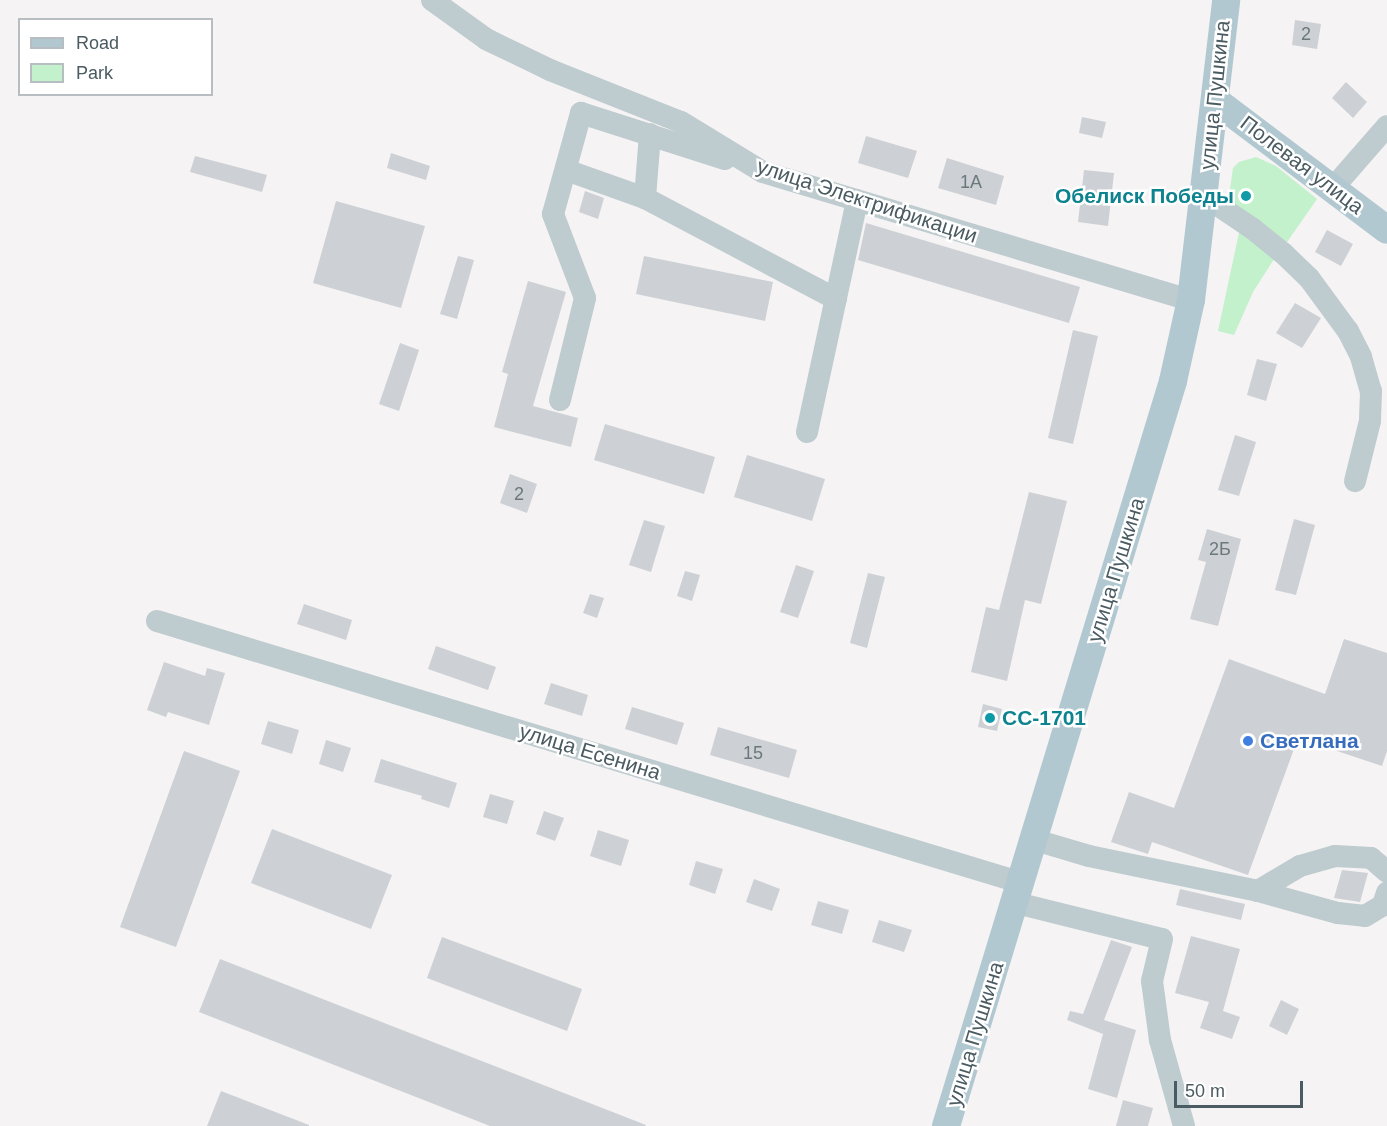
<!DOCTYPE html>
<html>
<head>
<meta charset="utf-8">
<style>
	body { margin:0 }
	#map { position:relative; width:1387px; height:1126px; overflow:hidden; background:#f5f3f3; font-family:Helvetica,sans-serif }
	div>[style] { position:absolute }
	.green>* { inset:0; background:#c2f1cb }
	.building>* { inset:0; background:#cdd1d5 }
	.minor>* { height:22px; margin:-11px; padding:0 11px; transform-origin:11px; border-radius:11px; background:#becbcf }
	.major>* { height:28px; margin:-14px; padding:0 14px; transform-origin:14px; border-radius:14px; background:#b2c8d1 }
	.dots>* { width:16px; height:16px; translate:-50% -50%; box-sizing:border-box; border:3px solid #fff; border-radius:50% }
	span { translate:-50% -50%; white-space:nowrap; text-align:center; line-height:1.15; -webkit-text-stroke:5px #fff; paint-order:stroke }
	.number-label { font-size:18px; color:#6b787e }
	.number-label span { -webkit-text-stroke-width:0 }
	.street-label { font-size:21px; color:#4a5b61 }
	.culture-label { font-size:21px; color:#0d838f; font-weight:700 }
	.right { translate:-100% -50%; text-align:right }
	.left { translate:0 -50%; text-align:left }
	.shop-label { font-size:21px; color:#366cbe; font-weight:700 }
	.legend { position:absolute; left:18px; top:18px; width:195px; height:78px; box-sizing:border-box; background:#fff; border:2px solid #b7bdc0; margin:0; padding:8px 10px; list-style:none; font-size:18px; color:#4a5b61 }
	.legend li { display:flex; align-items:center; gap:12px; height:30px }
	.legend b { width:30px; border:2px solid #b7bdc0 }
	.scale { position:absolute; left:1174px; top:1081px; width:129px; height:27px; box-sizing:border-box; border:3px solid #4a5b61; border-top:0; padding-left:8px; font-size:18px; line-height:21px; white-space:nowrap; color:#4a5b61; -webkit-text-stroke:4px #fff; paint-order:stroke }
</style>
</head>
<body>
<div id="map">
	<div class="green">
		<div style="clip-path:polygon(1256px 157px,1276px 166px,1317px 199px,1285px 245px,1228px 204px,1233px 168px,1239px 162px)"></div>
		<div style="clip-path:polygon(1240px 228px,1276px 256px,1253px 292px,1234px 335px,1218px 331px)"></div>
	</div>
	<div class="building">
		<div style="clip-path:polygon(1295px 20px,1321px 24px,1317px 49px,1292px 45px)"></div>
		<div style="clip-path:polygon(1346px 82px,1367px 102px,1353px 118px,1332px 98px)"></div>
		<div style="clip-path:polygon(1082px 117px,1106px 122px,1102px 138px,1079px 133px)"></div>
		<div style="clip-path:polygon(866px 136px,917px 151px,908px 178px,858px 163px)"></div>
		<div style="clip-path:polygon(391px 153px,430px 166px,426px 180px,387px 168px)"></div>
		<div style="clip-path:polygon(195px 156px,267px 175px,262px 192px,190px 172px)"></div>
		<div style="clip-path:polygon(947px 158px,1004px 176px,996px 205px,938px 188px)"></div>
		<div style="clip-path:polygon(1084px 170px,1114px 173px,1108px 226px,1078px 222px)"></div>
		<div style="clip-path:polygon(585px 191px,604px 198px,598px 219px,579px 212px)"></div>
		<div style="clip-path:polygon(336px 201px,425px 226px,401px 308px,313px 283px)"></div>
		<div style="clip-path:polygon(866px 223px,1080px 287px,1069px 323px,858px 260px)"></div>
		<div style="clip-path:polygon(1327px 230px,1353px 244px,1341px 266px,1315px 252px)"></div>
		<div style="clip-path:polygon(458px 256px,474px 260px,457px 319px,440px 314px)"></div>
		<div style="clip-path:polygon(644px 256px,773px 282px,765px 321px,636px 294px)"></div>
		<div style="clip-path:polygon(528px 281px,566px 292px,533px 406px,578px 418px,571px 447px,494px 427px,508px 374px,502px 372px)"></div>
		<div style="clip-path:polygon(1295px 303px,1321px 318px,1302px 348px,1276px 333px)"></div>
		<div style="clip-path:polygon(1073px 330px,1098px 336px,1073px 444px,1048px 438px)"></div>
		<div style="clip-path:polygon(400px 343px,419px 350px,399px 411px,379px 404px)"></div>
		<div style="clip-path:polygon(1257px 359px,1277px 364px,1266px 401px,1247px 395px)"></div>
		<div style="clip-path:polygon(605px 424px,715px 457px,704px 494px,594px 460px)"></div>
		<div style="clip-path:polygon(1235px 435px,1256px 442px,1239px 496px,1218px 490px)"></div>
		<div style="clip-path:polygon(747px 455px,825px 479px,812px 521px,734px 497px)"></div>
		<div style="clip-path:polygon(510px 474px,537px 484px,527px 513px,500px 503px)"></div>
		<div style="clip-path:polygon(1029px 492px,1067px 501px,1041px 604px,1025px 600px,1007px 681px,971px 672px,986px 607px,999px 610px)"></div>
		<div style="clip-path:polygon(1294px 519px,1315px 525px,1296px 595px,1275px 590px)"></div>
		<div style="clip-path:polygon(644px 520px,665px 526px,651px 572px,629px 565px)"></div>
		<div style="clip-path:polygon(1207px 529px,1241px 539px,1218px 626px,1190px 619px,1206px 562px,1198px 560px)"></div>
		<div style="clip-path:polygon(796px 565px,814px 571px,798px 618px,780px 612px)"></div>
		<div style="clip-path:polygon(685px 571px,700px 575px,692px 601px,677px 596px)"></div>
		<div style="clip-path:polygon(868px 573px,885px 577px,867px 648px,850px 643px)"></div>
		<div style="clip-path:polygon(590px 594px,604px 598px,597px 618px,583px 613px)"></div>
		<div style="clip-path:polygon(304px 604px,352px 620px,346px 640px,297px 624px)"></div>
		<div style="clip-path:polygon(1344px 639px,1387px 653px,1387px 751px,1382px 766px,1298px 738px,1248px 875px,1152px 842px,1148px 854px,1111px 842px,1129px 792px,1174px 808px,1229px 659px,1325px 694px)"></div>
		<div style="clip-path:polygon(436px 646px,496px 667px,488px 690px,428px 669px)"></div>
		<div style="clip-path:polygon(164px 662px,205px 676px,207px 668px,225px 673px,209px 725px,168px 712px,166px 717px,147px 710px)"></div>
		<div style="clip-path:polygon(551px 683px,588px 695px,582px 716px,544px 704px)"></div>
		<div style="clip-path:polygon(983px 704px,1002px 709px,997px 731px,978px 727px)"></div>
		<div style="clip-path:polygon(632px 707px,684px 723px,677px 745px,625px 729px)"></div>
		<div style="clip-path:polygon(268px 721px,299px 730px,292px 754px,261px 744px)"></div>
		<div style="clip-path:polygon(718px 727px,797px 750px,789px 778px,710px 755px)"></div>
		<div style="clip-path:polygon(326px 740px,351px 748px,343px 772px,319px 764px)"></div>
		<div style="clip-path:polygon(184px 751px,240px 771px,176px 947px,120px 927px)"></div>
		<div style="clip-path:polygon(381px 759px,457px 783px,449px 808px,421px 799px,422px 796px,374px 782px)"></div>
		<div style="clip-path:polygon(490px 794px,514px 801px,507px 824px,483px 817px)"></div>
		<div style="clip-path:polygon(544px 811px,564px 818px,555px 841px,536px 834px)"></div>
		<div style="clip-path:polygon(272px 829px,392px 875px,371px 929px,251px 883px)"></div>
		<div style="clip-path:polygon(598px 830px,629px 840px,621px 866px,590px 856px)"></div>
		<div style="clip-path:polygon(696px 861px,723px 869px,715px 894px,689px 885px)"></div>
		<div style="clip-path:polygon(1342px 870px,1368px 873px,1360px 902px,1334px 898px)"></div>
		<div style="clip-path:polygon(754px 879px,780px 889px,772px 911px,746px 902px)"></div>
		<div style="clip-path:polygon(1180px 889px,1245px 904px,1241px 920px,1176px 905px)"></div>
		<div style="clip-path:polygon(818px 901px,849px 910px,842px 934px,811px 925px)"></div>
		<div style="clip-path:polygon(879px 920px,912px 930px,904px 952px,872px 942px)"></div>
		<div style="clip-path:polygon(1191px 936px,1240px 949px,1223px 1011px,1240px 1017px,1232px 1039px,1200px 1028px,1209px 1002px,1175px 993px)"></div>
		<div style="clip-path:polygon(442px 937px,582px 989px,567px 1031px,427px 978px)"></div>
		<div style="clip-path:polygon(1111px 940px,1132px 947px,1104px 1020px,1136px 1030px,1117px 1098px,1088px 1089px,1103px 1034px,1067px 1020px,1070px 1011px,1083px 1014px)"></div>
		<div style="clip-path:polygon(220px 959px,646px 1125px,645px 1126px,490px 1126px,199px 1012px)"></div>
		<div style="clip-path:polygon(1281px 1000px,1299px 1009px,1287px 1035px,1269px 1026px)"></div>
		<div style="clip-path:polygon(221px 1091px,309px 1125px,309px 1126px,207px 1126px)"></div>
		<div style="clip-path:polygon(1123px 1100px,1153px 1108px,1148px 1126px,1116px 1126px)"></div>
	</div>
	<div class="minor">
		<div style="left:432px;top:0;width:67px;rotate:35.8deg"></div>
		<div style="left:486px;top:39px;width:71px;rotate:25.8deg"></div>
		<div style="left:550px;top:70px;width:141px;rotate:21.7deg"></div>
		<div style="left:681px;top:122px;width:96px;rotate:31.4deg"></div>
		<div style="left:763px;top:172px;width:447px;rotate:16.7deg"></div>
		<div style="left:566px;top:170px;width:84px;rotate:19.5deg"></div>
		<div style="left:645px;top:198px;width:216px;rotate:27.9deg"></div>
		<div style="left:1333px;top:188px;width:82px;rotate:-48.9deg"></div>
		<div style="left:1204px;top:196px;width:59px;rotate:34deg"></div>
		<div style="left:1253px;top:229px;width:38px;rotate:39deg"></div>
		<div style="left:1283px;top:253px;width:36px;rotate:44deg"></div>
		<div style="left:1309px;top:278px;width:66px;rotate:53.7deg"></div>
		<div style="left:1348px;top:331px;width:29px;rotate:63deg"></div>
		<div style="left:1361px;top:357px;width:35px;rotate:74deg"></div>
		<div style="left:1371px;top:391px;width:30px;rotate:92deg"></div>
		<div style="left:1370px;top:421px;width:62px;rotate:104deg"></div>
		<div style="left:645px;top:198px;width:64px;rotate:-85.5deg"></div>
		<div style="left:560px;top:400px;width:105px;rotate:-76.2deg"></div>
		<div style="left:585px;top:298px;width:90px;rotate:-110.9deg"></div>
		<div style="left:553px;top:214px;width:105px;rotate:-74.5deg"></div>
		<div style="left:581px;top:113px;width:151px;rotate:17.7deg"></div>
		<div style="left:807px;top:432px;width:237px;rotate:-77.8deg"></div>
		<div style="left:157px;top:621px;width:904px;rotate:16.85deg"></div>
		<div style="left:1035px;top:840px;width:56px;rotate:16.5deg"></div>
		<div style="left:1089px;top:856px;width:173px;rotate:11.7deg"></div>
		<div style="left:1258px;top:891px;width:83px;rotate:15.4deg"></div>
		<div style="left:1338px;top:913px;width:27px;rotate:6deg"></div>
		<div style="left:1365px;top:916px;width:21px;rotate:-31deg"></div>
		<div style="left:1383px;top:905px;width:13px;rotate:-72deg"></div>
		<div style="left:1258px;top:891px;width:49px;rotate:-30.8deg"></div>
		<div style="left:1300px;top:866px;width:36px;rotate:-16deg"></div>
		<div style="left:1335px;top:856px;width:36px;rotate:3deg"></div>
		<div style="left:1371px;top:858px;width:21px;rotate:41deg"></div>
		<div style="left:1016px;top:903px;width:150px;rotate:13.9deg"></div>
		<div style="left:1162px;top:939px;width:43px;rotate:103.4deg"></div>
		<div style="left:1152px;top:981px;width:60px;rotate:82.3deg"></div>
		<div style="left:1160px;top:1040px;width:89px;rotate:74.4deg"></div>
	</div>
	<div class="major">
		<div style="left:1216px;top:101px;width:214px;rotate:37deg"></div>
		<div style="left:946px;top:1126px;width:779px;rotate:-73.05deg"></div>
		<div style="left:1173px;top:381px;width:83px;rotate:-77.5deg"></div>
		<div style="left:1191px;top:300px;width:302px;rotate:-83.3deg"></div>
	</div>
	<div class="dots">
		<div style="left:1246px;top:196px;background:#0f9aa8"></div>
		<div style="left:990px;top:718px;background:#0f9aa8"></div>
		<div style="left:1248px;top:741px;background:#3f7fe0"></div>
	</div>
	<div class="number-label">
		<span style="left:1306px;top:34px">2</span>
		<span style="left:971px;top:182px">1А</span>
		<span style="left:519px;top:494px">2</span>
		<span style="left:1220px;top:549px">2Б</span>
		<span style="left:753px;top:753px">15</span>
	</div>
	<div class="street-label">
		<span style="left:1215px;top:95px;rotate:-84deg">улица Пушкина</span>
		<span style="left:1302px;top:165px;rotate:37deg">Полевая улица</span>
		<span style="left:867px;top:201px;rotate:18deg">улица Электрификации</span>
		<span style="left:1116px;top:570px;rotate:-73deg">улица Пушкина</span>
		<span style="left:590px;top:752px;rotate:17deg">улица Есенина</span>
		<span style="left:975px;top:1034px;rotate:-73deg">улица Пушкина</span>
	</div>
	<div class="culture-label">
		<span class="right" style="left:1234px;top:196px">Обелиск Победы</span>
		<span class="left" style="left:1002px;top:718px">СС-1701</span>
	</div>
	<div class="shop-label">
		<span class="left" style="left:1260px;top:741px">Светлана</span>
	</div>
	<ul class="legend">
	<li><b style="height:8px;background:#b2c8d1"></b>Road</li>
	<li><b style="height:16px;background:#c2f1cb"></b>Park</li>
	</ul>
	<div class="scale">50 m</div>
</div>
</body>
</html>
